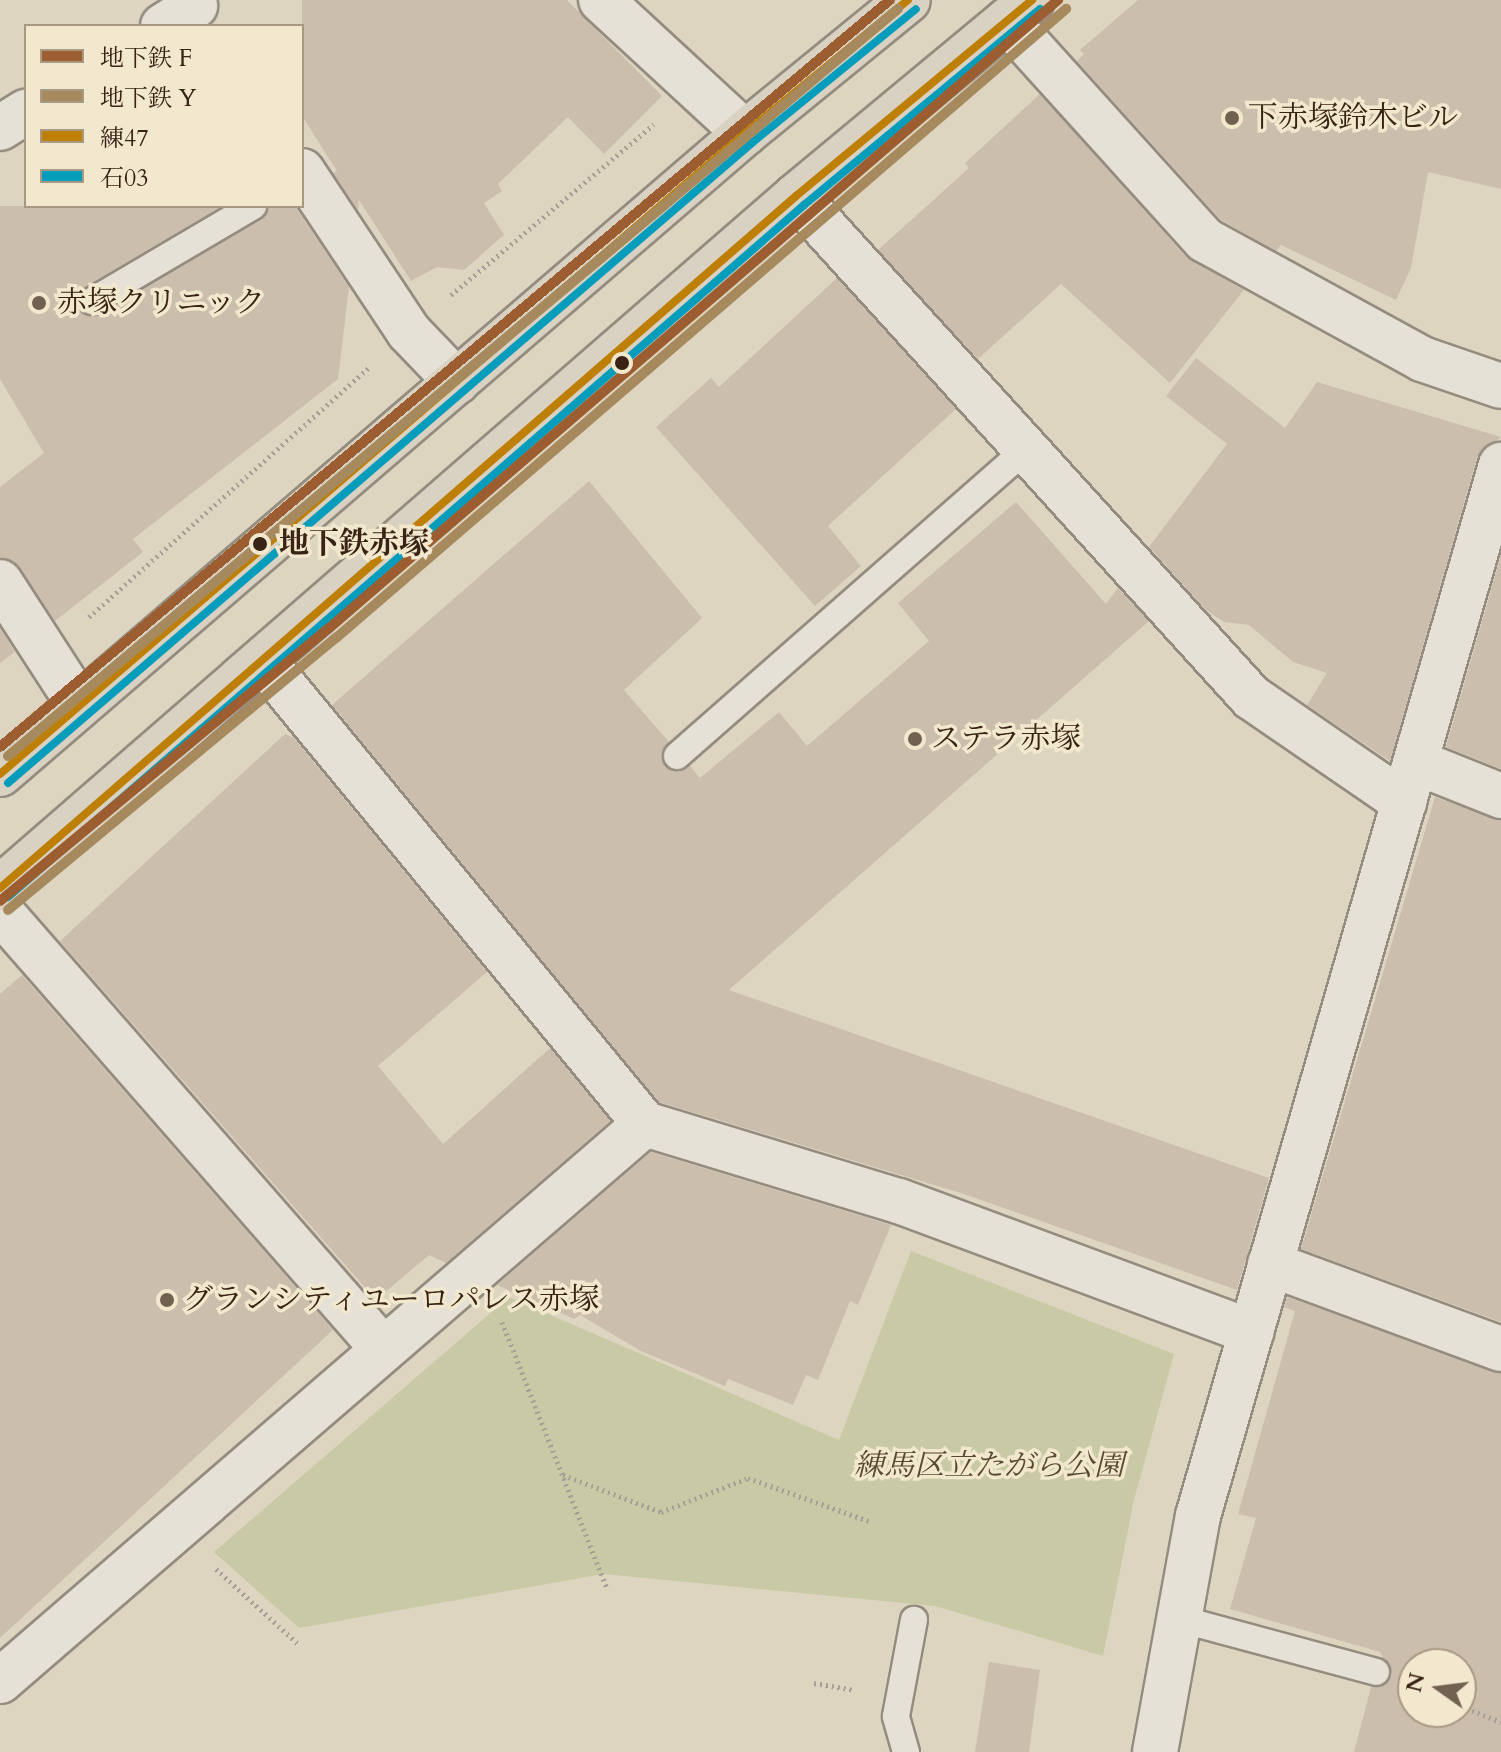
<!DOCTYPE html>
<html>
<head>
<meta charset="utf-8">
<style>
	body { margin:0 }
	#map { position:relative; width:1501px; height:1752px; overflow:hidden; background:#ded5c0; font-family:Cardo,"Noto Serif JP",serif }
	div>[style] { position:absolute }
	.green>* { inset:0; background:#c7caa4 }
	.building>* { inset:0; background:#ccbead }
	.path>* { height:5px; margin-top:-2.5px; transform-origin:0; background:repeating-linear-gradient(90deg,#a6a097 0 2px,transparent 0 6px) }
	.roads { filter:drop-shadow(2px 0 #948c7f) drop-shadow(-2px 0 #948c7f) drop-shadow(0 2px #948c7f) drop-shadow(0 -2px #948c7f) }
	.service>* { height:26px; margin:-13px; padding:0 13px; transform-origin:13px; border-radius:13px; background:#e5e1d6 }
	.minor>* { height:44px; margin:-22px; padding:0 22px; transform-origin:22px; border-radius:22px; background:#e5e1d6 }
	.trunk>* { height:44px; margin:-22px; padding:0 22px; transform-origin:22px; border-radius:22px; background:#d9d1c1 }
	.bus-1>* { height:8px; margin:-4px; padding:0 4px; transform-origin:4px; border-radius:4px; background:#be7f06 }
	.bus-2>* { height:8px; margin:-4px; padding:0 4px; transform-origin:4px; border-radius:4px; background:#069cbb }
	.metro-1>* { height:10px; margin:-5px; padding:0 5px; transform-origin:5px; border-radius:5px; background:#9c5e31 }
	.metro-2>* { height:10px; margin:-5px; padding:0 5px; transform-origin:5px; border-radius:5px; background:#a68a5e }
	.dots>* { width:22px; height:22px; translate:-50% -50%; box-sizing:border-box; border:4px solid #f2e8ce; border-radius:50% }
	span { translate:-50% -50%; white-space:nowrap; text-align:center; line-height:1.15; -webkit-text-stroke:7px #f2e8ce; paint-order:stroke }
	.poi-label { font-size:30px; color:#382314 }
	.left { translate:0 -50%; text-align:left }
	.stop-label { font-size:30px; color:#382314; font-weight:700 }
	.park-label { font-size:30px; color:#574a32; font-style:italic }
	.legend { position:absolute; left:24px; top:24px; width:280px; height:184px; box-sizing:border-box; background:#f2e8ce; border:2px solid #a89984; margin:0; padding:10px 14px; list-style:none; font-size:24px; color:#382314 }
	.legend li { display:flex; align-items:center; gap:16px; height:40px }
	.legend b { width:40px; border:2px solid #a89984 }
	.north { position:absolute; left:1397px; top:1648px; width:80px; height:80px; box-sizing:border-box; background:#f2e8ce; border:2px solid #a89984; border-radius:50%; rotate:284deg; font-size:22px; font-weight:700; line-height:32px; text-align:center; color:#382314 }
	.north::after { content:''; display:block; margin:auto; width:28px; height:36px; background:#726150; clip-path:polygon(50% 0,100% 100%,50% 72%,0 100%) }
</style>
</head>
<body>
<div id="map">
	<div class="green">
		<div style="clip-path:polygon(911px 1251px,1174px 1354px,1134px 1500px,1103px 1656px,935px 1606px,603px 1574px,299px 1628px,214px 1552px,509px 1297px,839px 1440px)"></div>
	</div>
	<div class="building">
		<div style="clip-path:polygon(302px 0,567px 0,662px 96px,604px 154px,568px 117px,498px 184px,502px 191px,484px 203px,504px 235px,464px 270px,437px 267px,411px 281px,359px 200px,358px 210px,333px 173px,337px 171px,302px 116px)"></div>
		<div style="clip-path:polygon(1138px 0,1501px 0,1501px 189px,1428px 172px,1411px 268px,1396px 300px,1281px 245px,1276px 251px,1221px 220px,1077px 61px,1084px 54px,1080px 50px)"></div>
		<div style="clip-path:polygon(1040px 94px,1186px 257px,1244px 290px,1170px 383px,1061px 284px,978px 359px,878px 250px,969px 168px,965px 163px)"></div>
		<div style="clip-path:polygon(0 206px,222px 206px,83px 288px,78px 308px,91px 317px,261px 220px,269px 206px,295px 206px,349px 287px,338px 379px,133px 539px,143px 552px,55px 621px,20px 568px,0 557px,0 487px,44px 453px,0 379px)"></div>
		<div style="clip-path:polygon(837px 278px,956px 409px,828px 526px,861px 566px,815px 606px,656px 427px,711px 378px,719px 387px)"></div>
		<div style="clip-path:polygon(1196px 358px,1285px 428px,1317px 382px,1501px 437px,1477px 458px,1390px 761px,1307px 705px,1327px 673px,1293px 662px,1249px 625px,1224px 622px,1206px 610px,1149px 547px,1227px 444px,1166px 396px)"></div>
		<div style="clip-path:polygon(589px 481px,702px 618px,624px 690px,669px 742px,662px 752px,665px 766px,679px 772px,690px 766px,700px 778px,779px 712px,807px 746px,929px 641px,898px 603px,1016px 502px,1106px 604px,1118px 588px,1149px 621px,729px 990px,1269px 1178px,1237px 1290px,967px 1195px,659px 1102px,332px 705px)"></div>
		<div style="clip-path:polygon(1501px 555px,1501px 769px,1446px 747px)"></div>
		<div style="clip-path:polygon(0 628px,15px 652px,0 663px)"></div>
		<div style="clip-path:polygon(285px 734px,294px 738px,487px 972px,378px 1066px,443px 1144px,550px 1048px,610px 1121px,446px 1263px,429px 1255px,376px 1300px,60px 941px)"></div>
		<div style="clip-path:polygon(1435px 797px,1501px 820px,1501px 1322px,1301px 1249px)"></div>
		<div style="clip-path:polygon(22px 975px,333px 1330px,0 1638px,0 994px)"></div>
		<div style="clip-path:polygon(651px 1152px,891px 1225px,858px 1305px,850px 1301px,818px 1380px,806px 1375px,793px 1405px,728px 1379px,725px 1386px,641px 1351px,580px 1315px,574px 1319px,497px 1285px)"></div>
		<div style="clip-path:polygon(evenodd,1287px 1297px,1501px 1373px,1501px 1752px,1354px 1752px,1371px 1687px,1381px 1687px,1392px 1675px,1380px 1652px,1230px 1609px,1256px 1518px,1238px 1514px,1295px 1311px,1284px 1307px,1287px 1297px,1413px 1664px,1461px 1664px,1461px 1712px,1413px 1712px,1413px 1664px)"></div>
		<div style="clip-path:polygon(989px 1662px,1040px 1670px,1029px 1752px,975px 1752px)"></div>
	</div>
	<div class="path">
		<div style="left:451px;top:295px;width:265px;rotate:-40.1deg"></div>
		<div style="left:89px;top:617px;width:374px;rotate:-41.7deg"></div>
		<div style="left:502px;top:1322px;width:287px;rotate:68.5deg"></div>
		<div style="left:563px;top:1475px;width:105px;rotate:20.7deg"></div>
		<div style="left:661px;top:1512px;width:93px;rotate:-21.3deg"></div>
		<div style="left:748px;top:1478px;width:128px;rotate:19.6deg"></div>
		<div style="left:216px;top:1569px;width:110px;rotate:42.4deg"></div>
		<div style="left:814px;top:1683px;width:41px;rotate:9.9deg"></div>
		<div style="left:1461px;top:1706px;width:43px;rotate:21.8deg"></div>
	</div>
	<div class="roads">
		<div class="service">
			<div style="left:92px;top:301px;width:187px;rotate:-30.5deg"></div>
			<div style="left:677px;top:756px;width:465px;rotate:-41.3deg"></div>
			<div style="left:1180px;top:1619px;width:203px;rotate:15.1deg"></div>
			<div style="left:906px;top:1752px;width:37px;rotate:-106deg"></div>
			<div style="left:896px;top:1716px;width:98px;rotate:-79.4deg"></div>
		</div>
		<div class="minor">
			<div style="left:601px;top:0;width:196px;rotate:42.7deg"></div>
			<div style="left:1007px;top:21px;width:295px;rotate:47.9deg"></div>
			<div style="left:1205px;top:240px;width:247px;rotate:28.7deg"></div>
			<div style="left:1422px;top:359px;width:83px;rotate:18.9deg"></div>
			<div style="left:163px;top:26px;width:38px;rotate:-32deg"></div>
			<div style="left:0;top:128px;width:31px;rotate:-32deg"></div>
			<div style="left:302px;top:171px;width:193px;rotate:56.4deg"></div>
			<div style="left:409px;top:332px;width:69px;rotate:46.2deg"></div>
			<div style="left:796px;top:196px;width:677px;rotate:47.75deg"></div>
			<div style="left:1251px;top:697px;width:186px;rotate:34.5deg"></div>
			<div style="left:0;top:582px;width:145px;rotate:57.1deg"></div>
			<div style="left:264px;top:662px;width:599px;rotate:50.49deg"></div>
			<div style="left:645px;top:1124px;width:265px;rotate:16.9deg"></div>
			<div style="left:899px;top:1201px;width:376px;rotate:20.4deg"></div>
			<div style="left:1416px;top:762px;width:92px;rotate:21.8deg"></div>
			<div style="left:0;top:911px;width:582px;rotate:48.83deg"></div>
			<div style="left:1270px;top:1264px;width:246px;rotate:20.2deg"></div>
			<div style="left:0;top:1681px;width:852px;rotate:-40.81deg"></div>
			<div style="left:1155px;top:1752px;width:240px;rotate:-79.7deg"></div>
			<div style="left:1198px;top:1516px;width:1094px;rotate:-73.92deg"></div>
		</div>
		<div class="trunk">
			<div style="left:0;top:774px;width:983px;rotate:-40.71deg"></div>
			<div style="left:745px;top:133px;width:210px;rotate:-39.2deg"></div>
			<div style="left:0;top:888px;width:1055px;rotate:-41deg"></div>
			<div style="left:796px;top:196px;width:307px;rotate:-39.7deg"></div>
		</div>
	</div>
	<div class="bus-1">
		<div style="left:0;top:774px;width:983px;rotate:-40.71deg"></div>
		<div style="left:745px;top:133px;width:210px;rotate:-39.2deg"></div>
		<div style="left:0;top:888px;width:1055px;rotate:-41deg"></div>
		<div style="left:796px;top:196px;width:307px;rotate:-39.7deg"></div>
	</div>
	<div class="bus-2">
		<div style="left:8px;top:783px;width:983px;rotate:-40.71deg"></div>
		<div style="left:753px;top:142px;width:210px;rotate:-39.2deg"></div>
		<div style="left:8px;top:897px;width:1055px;rotate:-41deg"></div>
		<div style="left:804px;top:205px;width:307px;rotate:-39.7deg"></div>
	</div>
	<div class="metro-1">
		<div style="left:0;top:747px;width:1162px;rotate:-40.01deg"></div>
		<div style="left:0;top:901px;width:426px;rotate:-39.7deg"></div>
		<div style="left:328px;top:629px;width:964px;rotate:-40.75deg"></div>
	</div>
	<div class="metro-2">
		<div style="left:8px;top:756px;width:1162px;rotate:-40.01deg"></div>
		<div style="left:8px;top:910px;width:426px;rotate:-39.7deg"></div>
		<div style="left:336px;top:638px;width:964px;rotate:-40.75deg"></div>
	</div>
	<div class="dots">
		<div style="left:1232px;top:118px;background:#726150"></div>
		<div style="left:39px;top:303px;background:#726150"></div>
		<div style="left:622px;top:363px;background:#382314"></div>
		<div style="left:260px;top:544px;background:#382314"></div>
		<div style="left:915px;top:739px;background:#726150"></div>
		<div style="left:167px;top:1300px;background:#726150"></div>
	</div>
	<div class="poi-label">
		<span class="left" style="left:1248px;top:118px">下赤塚鈴木ビル</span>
		<span class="left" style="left:57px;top:303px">赤塚クリニック</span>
		<span class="left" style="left:931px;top:739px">ステラ赤塚</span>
		<span class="left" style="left:183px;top:1300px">グランシティユーロパレス赤塚</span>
	</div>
	<div class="stop-label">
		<span class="left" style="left:279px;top:544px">地下鉄赤塚</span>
	</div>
	<div class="park-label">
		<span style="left:989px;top:1466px">練馬区立たがら公園</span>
	</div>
	<ul class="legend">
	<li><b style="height:10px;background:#9c5e31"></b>地下鉄 F</li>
	<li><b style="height:10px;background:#a68a5e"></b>地下鉄 Y</li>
	<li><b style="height:10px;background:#be7f06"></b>練47</li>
	<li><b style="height:10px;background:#069cbb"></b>石03</li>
	</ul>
	<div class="north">N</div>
</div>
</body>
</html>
